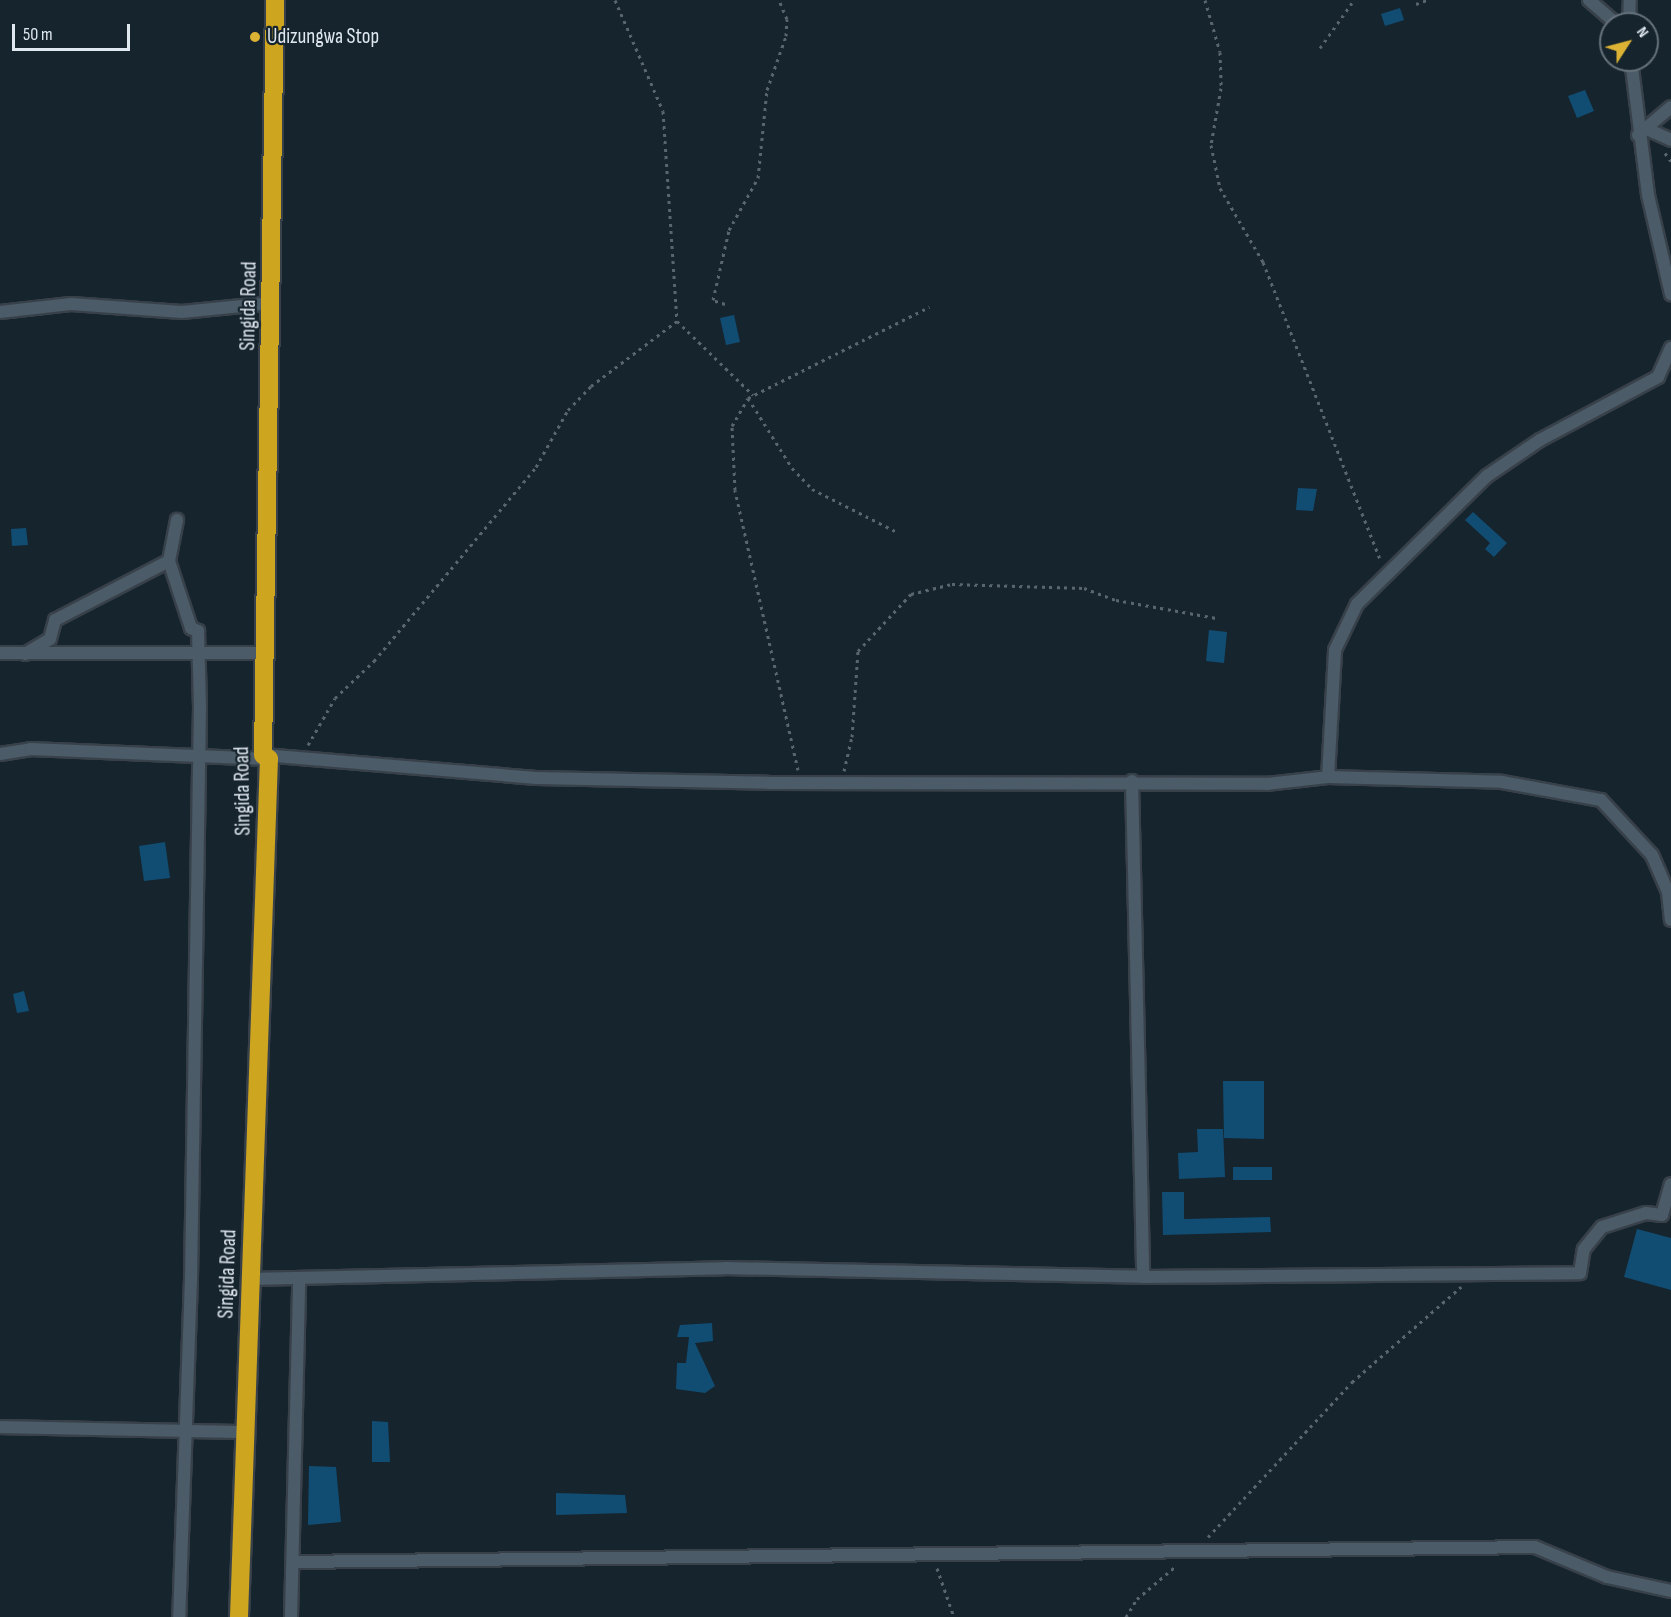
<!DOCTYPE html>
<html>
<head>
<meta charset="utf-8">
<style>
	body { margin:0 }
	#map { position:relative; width:1671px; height:1617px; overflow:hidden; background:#16242e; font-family:"Sofia Sans Condensed",sans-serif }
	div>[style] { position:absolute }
	.building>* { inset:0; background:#114d72 }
	.path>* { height:3px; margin-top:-1.5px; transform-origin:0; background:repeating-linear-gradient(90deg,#5a666f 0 3px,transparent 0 7.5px) }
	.roads { filter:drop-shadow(2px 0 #38414a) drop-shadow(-2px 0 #38414a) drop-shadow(0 2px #38414a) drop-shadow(0 -2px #38414a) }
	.street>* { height:12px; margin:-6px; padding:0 6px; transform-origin:6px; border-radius:6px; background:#4b5b67 }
	.highway>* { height:18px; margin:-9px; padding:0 9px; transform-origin:9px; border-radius:9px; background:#cea51f }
	.dots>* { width:16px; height:16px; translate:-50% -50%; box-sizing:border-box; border:3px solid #16242e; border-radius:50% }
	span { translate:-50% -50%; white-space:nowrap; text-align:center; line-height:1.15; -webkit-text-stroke:4.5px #16242e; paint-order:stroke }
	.poi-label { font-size:21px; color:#dfe7ef }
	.left { translate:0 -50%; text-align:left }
	.street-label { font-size:21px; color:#dfe7ef }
	.north { position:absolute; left:1599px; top:12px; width:60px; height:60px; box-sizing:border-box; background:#16242e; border:2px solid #66727b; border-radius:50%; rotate:54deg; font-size:16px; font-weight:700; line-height:24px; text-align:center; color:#dfe7ef }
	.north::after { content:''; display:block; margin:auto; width:21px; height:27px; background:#dbb233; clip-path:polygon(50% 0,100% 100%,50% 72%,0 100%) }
	.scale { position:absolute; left:12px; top:24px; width:118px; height:27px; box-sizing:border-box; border:3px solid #dfe7ef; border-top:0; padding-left:8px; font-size:18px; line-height:21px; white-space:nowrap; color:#dfe7ef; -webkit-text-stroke:4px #16242e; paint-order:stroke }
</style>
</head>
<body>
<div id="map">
	<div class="building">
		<div style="clip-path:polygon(1400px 8px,1404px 20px,1385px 26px,1381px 14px)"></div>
		<div style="clip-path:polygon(1585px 90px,1594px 111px,1577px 118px,1568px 96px)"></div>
		<div style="clip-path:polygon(734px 315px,740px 342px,726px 345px,720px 318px)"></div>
		<div style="clip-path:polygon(1298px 488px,1317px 489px,1313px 511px,1296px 510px)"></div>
		<div style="clip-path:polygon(1473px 512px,1507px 543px,1494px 557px,1485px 549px,1490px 543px,1465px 520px)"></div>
		<div style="clip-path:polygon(26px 528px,28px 545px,12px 546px,11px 529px)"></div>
		<div style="clip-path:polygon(1209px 630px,1227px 632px,1224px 663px,1206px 661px)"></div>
		<div style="clip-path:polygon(165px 842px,170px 878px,144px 881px,139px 846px)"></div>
		<div style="clip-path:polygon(24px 991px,29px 1011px,17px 1013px,13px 994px)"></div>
		<div style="clip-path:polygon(1223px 1081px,1264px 1081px,1264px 1139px,1224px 1138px)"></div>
		<div style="clip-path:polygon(1197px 1129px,1223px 1129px,1225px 1177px,1179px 1179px,1178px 1153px,1198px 1152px)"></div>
		<div style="clip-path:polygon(1233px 1167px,1272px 1167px,1272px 1180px,1233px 1180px)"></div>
		<div style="clip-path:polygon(1162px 1192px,1184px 1192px,1184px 1219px,1270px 1217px,1271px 1232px,1163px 1235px)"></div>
		<div style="clip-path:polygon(1637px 1229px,1671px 1238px,1671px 1290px,1624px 1277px)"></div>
		<div style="clip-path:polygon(712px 1323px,713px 1341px,695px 1343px,715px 1386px,705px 1393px,676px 1389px,677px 1363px,686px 1363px,689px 1337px,677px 1337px,680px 1325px)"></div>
		<div style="clip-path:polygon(372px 1421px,388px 1422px,390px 1462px,372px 1462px)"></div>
		<div style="clip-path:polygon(309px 1466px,336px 1467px,341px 1522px,308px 1525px)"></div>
		<div style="clip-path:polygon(556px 1493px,625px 1495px,627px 1513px,556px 1515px)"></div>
	</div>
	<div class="path">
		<div style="left:615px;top:0;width:121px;rotate:66.6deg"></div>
		<div style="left:663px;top:111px;width:210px;rotate:86.2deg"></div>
		<div style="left:677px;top:321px;width:106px;rotate:44.2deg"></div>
		<div style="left:1205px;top:0;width:54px;rotate:73.9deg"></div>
		<div style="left:1220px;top:52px;width:36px;rotate:88deg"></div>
		<div style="left:1221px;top:88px;width:58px;rotate:100deg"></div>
		<div style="left:1211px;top:145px;width:44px;rotate:78.2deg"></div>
		<div style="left:1220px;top:188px;width:86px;rotate:59.8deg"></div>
		<div style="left:1263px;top:262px;width:322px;rotate:68.5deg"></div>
		<div style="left:1416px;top:4px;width:12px;rotate:-20deg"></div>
		<div style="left:1320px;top:48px;width:59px;rotate:-54.7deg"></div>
		<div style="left:1665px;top:153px;width:10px;rotate:53deg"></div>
		<div style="left:725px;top:304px;width:13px;rotate:-162deg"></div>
		<div style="left:713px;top:300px;width:72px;rotate:-77.1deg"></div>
		<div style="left:729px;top:230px;width:60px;rotate:-60.9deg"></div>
		<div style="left:758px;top:178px;width:88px;rotate:-84.2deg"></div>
		<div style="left:767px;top:90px;width:57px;rotate:-70.6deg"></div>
		<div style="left:786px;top:36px;width:17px;rotate:-87deg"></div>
		<div style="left:787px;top:19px;width:21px;rotate:-113deg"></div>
		<div style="left:748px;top:398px;width:83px;rotate:57.8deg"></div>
		<div style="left:792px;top:468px;width:29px;rotate:46deg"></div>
		<div style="left:812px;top:489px;width:95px;rotate:26.8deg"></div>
		<div style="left:308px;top:745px;width:54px;rotate:-60.1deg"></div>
		<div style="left:335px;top:698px;width:54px;rotate:-43.5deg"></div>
		<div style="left:374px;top:661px;width:253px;rotate:-50.1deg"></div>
		<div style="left:536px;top:467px;width:65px;rotate:-60.7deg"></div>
		<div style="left:568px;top:410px;width:33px;rotate:-46deg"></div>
		<div style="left:591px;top:386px;width:108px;rotate:-37.1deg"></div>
		<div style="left:798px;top:770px;width:287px;rotate:-102.7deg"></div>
		<div style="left:735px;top:490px;width:64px;rotate:-92.7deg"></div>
		<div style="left:732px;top:426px;width:32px;rotate:-60deg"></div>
		<div style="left:748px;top:398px;width:203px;rotate:-26.7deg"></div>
		<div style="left:844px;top:771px;width:35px;rotate:-77deg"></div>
		<div style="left:852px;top:737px;width:86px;rotate:-86deg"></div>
		<div style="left:858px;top:651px;width:78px;rotate:-47.1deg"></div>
		<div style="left:911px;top:594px;width:42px;rotate:-13.7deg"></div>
		<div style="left:952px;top:584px;width:132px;rotate:1.7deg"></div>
		<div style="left:1084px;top:588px;width:34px;rotate:21deg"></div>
		<div style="left:1116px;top:600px;width:102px;rotate:10.2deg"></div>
		<div style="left:1208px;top:1537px;width:212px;rotate:-47.1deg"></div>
		<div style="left:1352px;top:1382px;width:145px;rotate:-41.1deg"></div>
		<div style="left:937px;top:1568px;width:52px;rotate:70.9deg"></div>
		<div style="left:1126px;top:1617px;width:21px;rotate:-59deg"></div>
		<div style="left:1137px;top:1599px;width:52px;rotate:-40.4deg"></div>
	</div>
	<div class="roads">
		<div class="street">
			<div style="left:1589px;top:0;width:37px;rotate:41deg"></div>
			<div style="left:1629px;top:24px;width:24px;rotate:-88deg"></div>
			<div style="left:1631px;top:60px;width:136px;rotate:82.8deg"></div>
			<div style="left:1648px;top:195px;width:102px;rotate:76.9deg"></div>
			<div style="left:1649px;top:130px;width:24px;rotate:24deg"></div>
			<div style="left:1638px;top:135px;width:43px;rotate:-40.3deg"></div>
			<div style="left:0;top:312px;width:71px;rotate:-6.4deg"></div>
			<div style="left:71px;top:304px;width:111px;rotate:4.1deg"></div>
			<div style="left:182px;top:312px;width:90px;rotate:-5.7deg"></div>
			<div style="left:169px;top:561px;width:71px;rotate:71.8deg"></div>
			<div style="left:191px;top:628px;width:8px;rotate:23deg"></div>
			<div style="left:198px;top:631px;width:75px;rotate:88.5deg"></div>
			<div style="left:200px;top:706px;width:573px;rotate:90.9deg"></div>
			<div style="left:191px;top:1279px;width:338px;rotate:92deg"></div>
			<div style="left:0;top:653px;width:268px"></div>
			<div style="left:25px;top:654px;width:29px;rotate:-31deg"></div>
			<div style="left:50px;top:639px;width:20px;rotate:-75deg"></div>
			<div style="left:55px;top:620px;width:128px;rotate:-27.4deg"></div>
			<div style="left:169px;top:561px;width:42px;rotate:-79deg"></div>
			<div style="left:0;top:754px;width:30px;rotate:-9deg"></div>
			<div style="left:30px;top:749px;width:239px;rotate:2.4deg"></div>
			<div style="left:263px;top:755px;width:274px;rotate:4.8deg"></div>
			<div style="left:536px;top:778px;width:232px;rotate:1.2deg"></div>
			<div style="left:768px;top:783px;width:499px;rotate:0.1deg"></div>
			<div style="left:1267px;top:784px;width:61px;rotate:-6.5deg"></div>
			<div style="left:1328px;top:777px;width:127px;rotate:-86.8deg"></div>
			<div style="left:1335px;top:650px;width:51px;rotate:-64.4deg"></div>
			<div style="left:1357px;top:604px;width:182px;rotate:-44.6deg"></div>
			<div style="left:1487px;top:476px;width:64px;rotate:-34.2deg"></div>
			<div style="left:1540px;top:440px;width:134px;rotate:-28.1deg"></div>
			<div style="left:1658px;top:377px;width:32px;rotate:-66deg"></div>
			<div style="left:1328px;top:777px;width:174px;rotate:1.6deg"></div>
			<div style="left:1502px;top:782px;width:101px;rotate:10.3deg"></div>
			<div style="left:1601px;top:800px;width:75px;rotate:47.2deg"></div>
			<div style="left:1652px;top:855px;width:40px;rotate:66.6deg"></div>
			<div style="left:1668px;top:892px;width:28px;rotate:84deg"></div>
			<div style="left:1132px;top:781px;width:496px;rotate:88.7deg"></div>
			<div style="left:250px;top:1279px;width:475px;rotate:-1.3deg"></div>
			<div style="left:725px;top:1268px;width:418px;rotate:1.2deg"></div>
			<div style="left:1143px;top:1277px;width:437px;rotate:-0.5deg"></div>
			<div style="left:1580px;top:1273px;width:24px;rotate:-81deg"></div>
			<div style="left:1584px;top:1249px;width:28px;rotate:-51deg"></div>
			<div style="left:1602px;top:1227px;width:46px;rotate:-17.7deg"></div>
			<div style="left:1646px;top:1213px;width:16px;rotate:7deg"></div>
			<div style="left:1662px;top:1215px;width:32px;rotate:-74deg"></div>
			<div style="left:0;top:1427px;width:244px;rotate:1.2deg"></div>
			<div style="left:293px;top:1562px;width:1242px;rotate:-0.69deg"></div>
			<div style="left:1535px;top:1547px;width:78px;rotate:22.6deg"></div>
			<div style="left:1607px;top:1577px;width:66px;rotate:12.3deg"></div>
			<div style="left:291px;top:1617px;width:339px;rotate:-88.6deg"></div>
		</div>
		<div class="highway">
			<div style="left:239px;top:1617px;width:859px;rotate:-88deg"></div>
			<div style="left:269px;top:759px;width:7px;rotate:-146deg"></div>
			<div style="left:263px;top:755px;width:755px;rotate:-89.09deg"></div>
		</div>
	</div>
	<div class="dots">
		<div style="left:255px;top:37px;background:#dbb233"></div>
	</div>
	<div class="poi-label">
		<span class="left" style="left:267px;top:37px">Udizungwa Stop</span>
	</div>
	<div class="street-label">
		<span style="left:249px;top:306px;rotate:-89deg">Singida Road</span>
		<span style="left:243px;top:791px;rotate:-91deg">Singida Road</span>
		<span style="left:228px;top:1274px;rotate:-88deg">Singida Road</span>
	</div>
	<div class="north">N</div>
	<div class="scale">50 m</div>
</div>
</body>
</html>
